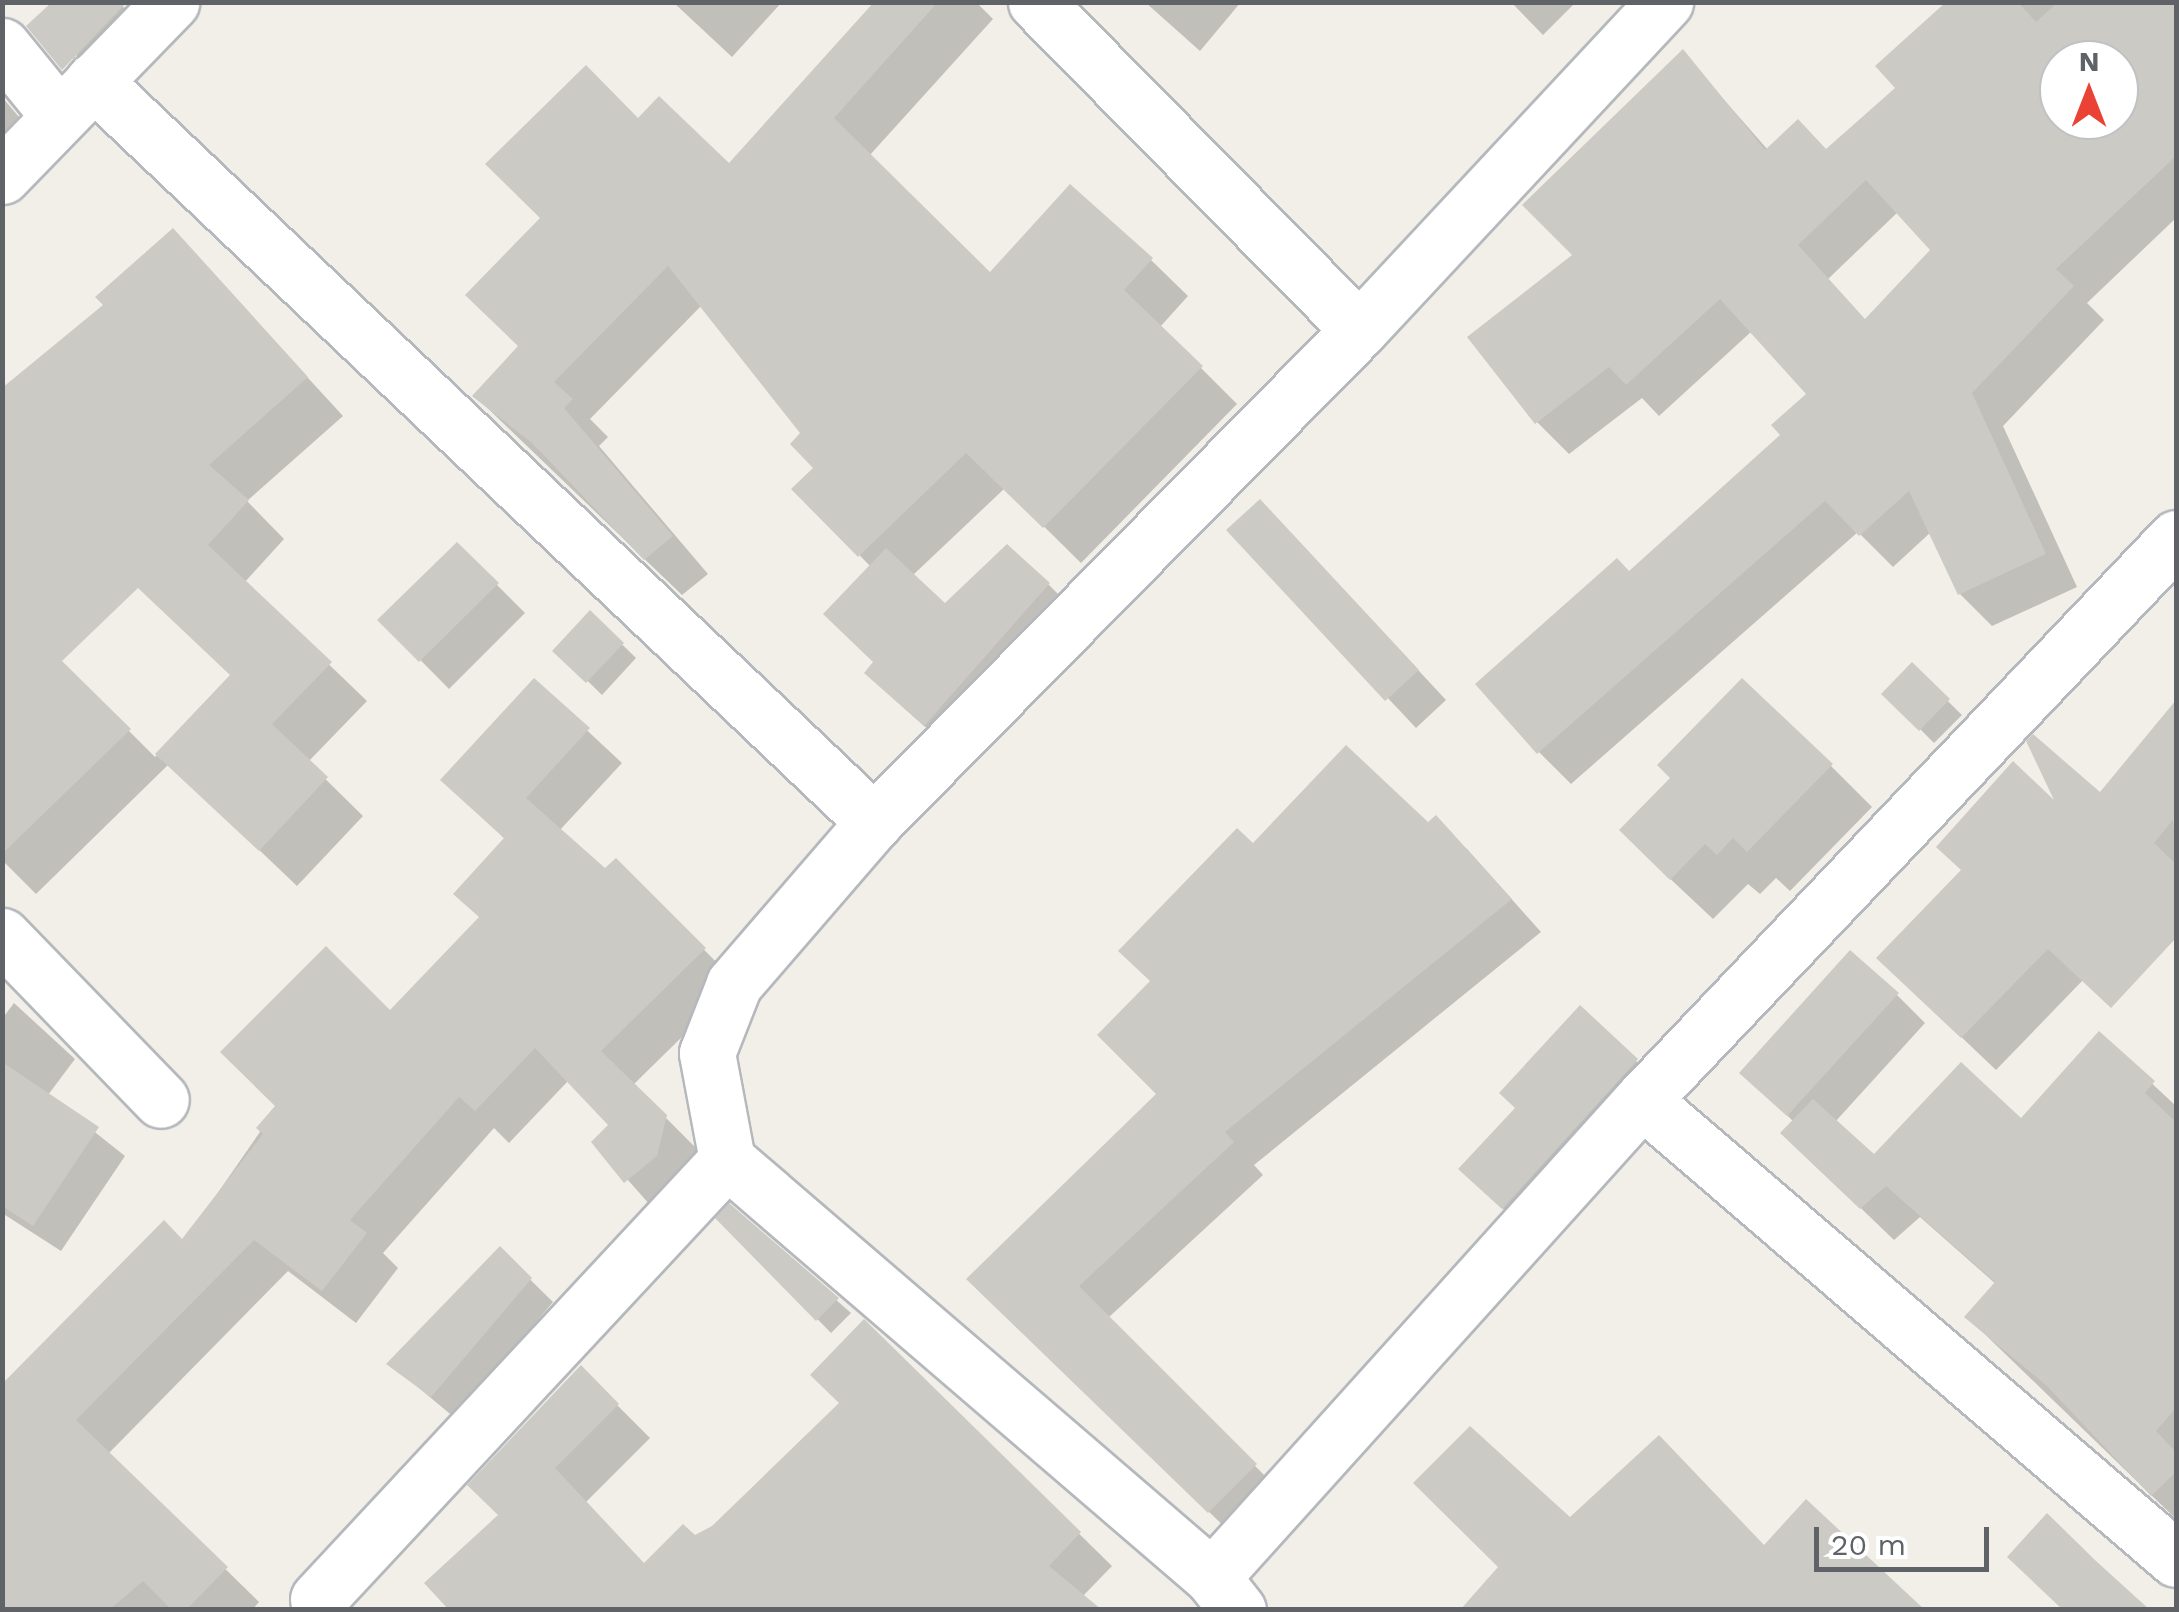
<!DOCTYPE html>
<html>
<head>
<meta charset="utf-8">
<style>
	body { margin:0 }
	#map { position:relative; width:2179px; height:1612px; overflow:hidden; background:#f1efe8; font-family:"Work Sans",sans-serif }
	div>[style] { position:absolute }
	.shadow>* { inset:0; background:#0003 }
	.building>* { inset:0; background:#cccac5 }
	.roads { filter:drop-shadow(2px 0 #b5b8bc) drop-shadow(-2px 0 #b5b8bc) drop-shadow(0 2px #b5b8bc) drop-shadow(0 -2px #b5b8bc) }
	.minor>* { height:55px; margin:-27.5px; padding:0 27.5px; transform-origin:27.5px; border-radius:27.5px; background:#fff }
	span { translate:-50% -50%; white-space:nowrap; text-align:center; line-height:1.15; -webkit-text-stroke:10px #fff; paint-order:stroke }
	.frame { position:absolute; inset:0; border:5px solid #5f6368; pointer-events:none }
	.north { position:absolute; left:2039px; top:40px; width:100px; height:100px; box-sizing:border-box; background:#fff; border:2px solid #bfc1c3; border-radius:50%; rotate:0deg; font-size:28px; font-weight:700; line-height:40px; text-align:center; color:#5f6368 }
	.north::after { content:''; display:block; margin:auto; width:35px; height:45px; background:#ea4335; clip-path:polygon(50% 0,100% 100%,50% 72%,0 100%) }
	.scale { position:absolute; left:1814px; top:1527px; width:175px; height:45px; box-sizing:border-box; border:5px solid #5f6368; border-top:0; padding-left:12px; font-size:30px; line-height:35px; white-space:nowrap; color:#5f6368; -webkit-text-stroke:8px #fff; paint-order:stroke }
</style>
</head>
<body>
<div id="map">
	<div class="shadow">
		<div style="clip-path:polygon(119px 2px,150px 37px,104px 83px,76px 55px)"></div>
		<div style="clip-path:polygon(673px 2px,782px 2px,732px 57px)"></div>
		<div style="clip-path:polygon(877px 2px,976px 2px,993px 19px,869px 156px,990px 276px,1151px 260px,1188px 296px,1160px 327px,1237px 404px,1081px 563px,1005px 488px,912px 576px,945px 607px,1048px 584px,1074px 610px,951px 750px,893px 698px,876px 662px,871px 567px,795px 489px,816px 468px,804px 433px,702px 305px,590px 419px,608px 437px,599px 446px,708px 574px,682px 595px,475px 396px,521px 346px,638px 121px,729px 166px)"></div>
		<div style="clip-path:polygon(1145px 2px,1241px 2px,1200px 51px)"></div>
		<div style="clip-path:polygon(1511px 2px,1576px 2px,1543px 35px)"></div>
		<div style="clip-path:polygon(evenodd,1950px 2px,2176px 2px,2176px 218px,2087px 303px,2104px 320px,2003px 426px,2077px 587px,1992px 626px,1960px 594px,1931px 532px,1893px 567px,1858px 532px,1571px 784px,1539px 752px,1629px 574px,1784px 435px,1809px 394px,1752px 331px,1659px 416px,1642px 398px,1569px 454px,1537px 422px,1576px 255px,1683px 53px,1768px 150px,1827px 152px,1898px 88px,1950px 2px,2059px 60px,2119px 60px,2119px 120px,2059px 120px,2059px 60px,1950px 2px,1899px 211px,1934px 250px,1866px 321px,1828px 279px,1899px 211px)"></div>
		<div style="clip-path:polygon(2px 97px,30px 130px,2px 156px)"></div>
		<div style="clip-path:polygon(173px 231px,343px 416px,247px 501px,284px 539px,244px 583px,367px 701px,308px 762px,363px 816px,297px 886px,169px 764px,36px 894px,2px 860px,2px 694px,48px 650px,155px 757px,232px 676px,106px 305px)"></div>
		<div style="clip-path:polygon(1230px 530px,1288px 530px,1446px 700px,1416px 728px)"></div>
		<div style="clip-path:polygon(457px 545px,525px 613px,449px 689px,381px 620px)"></div>
		<div style="clip-path:polygon(590px 613px,636px 658px,602px 695px,556px 650px)"></div>
		<div style="clip-path:polygon(1912px 666px,1962px 715px,1934px 743px,1885px 694px)"></div>
		<div style="clip-path:polygon(534px 681px,622px 763px,559px 831px,605px 872px,616px 861px,737px 983px,633px 1085px,699px 1151px,659px 1215px,595px 1143px,611px 1125px,569px 1080px,509px 1143px,494px 1128px,383px 1253px,398px 1268px,356px 1323px,288px 1271px,108px 1454px,259px 1602px,252px 1610px,2px 1610px,2px 1387px,183px 1243px,278px 1106px,390px 1014px,481px 918px,506px 840px,443px 780px)"></div>
		<div style="clip-path:polygon(2171px 710px,2176px 911px,2104px 1000px,2083px 980px,1996px 1070px,1913px 991px,2061px 810px,2100px 796px)"></div>
		<div style="clip-path:polygon(1831px 766px,1872px 807px,1790px 891px,1776px 878px,1760px 894px,1748px 884px,1713px 919px,1663px 872px,1673px 778px)"></div>
		<div style="clip-path:polygon(1428px 825px,1467px 849px,1541px 932px,1254px 1165px,1263px 1175px,1108px 1318px,1286px 1497px,1240px 1542px,1001px 1309px,1160px 1094px,1153px 982px,1254px 847px)"></div>
		<div style="clip-path:polygon(1897px 995px,1925px 1023px,1835px 1122px,1874px 1158px,2021px 1121px,2099px 1034px,2176px 1106px,2176px 1519px,1967px 1317px,1997px 1285px,1920px 1217px,1894px 1240px,1816px 1165px,1794px 1122px,1743px 1073px)"></div>
		<div style="clip-path:polygon(14px 1003px,75px 1059px,48px 1095px,125px 1156px,61px 1251px,2px 1213px,2px 1019px)"></div>
		<div style="clip-path:polygon(1636px 1061px,1665px 1089px,1532px 1235px,1490px 1197px,1518px 1108px)"></div>
		<div style="clip-path:polygon(730px 1207px,851px 1313px,831px 1333px,719px 1218px)"></div>
		<div style="clip-path:polygon(500px 1250px,553px 1302px,455px 1418px,390px 1364px)"></div>
		<div style="clip-path:polygon(864px 1323px,1112px 1566px,1082px 1597px,452px 1610px,581px 1369px,650px 1438px,586px 1502px,646px 1566px,714px 1528px,842px 1403px)"></div>
	</div>
	<div class="building">
		<div style="clip-path:polygon(52px 2px,127px 2px,62px 70px,26px 26px)"></div>
		<div style="clip-path:polygon(874px 2px,938px 2px,834px 118px,990px 272px,1070px 184px,1153px 258px,1124px 290px,1203px 366px,1043px 528px,966px 453px,858px 557px,791px 489px,813px 468px,790px 444px,800px 433px,668px 266px,554px 382px,573px 399px,564px 408px,673px 536px,644px 560px,532px 443px,472px 396px,518px 346px,465px 295px,540px 218px,485px 164px,586px 65px,638px 118px,659px 96px,729px 163px)"></div>
		<div style="clip-path:polygon(evenodd,1946px 2px,2018px 2px,2036px 22px,2058px 2px,2176px 2px,2176px 156px,2056px 269px,2074px 286px,1972px 393px,2046px 554px,1958px 595px,1909px 491px,1859px 536px,1825px 501px,1537px 754px,1475px 684px,1617px 558px,1629px 571px,1780px 435px,1771px 425px,1806px 394px,1720px 299px,1626px 385px,1609px 367px,1535px 424px,1467px 337px,1572px 255px,1522px 205px,1683px 49px,1765px 150px,1798px 119px,1826px 149px,1895px 88px,1875px 66px,1946px 2px,2059px 60px,2119px 60px,2119px 120px,2059px 120px,2059px 60px,1946px 2px,1866px 180px,1930px 250px,1865px 319px,1798px 245px,1866px 180px)"></div>
		<div style="clip-path:polygon(173px 228px,308px 377px,209px 465px,249px 500px,208px 545px,332px 662px,272px 724px,328px 777px,259px 851px,155px 754px,230px 675px,138px 588px,62px 661px,131px 729px,2px 854px,2px 388px,103px 305px,95px 297px)"></div>
		<div style="clip-path:polygon(1260px 499px,1419px 670px,1385px 701px,1226px 530px)"></div>
		<div style="clip-path:polygon(457px 542px,499px 583px,419px 662px,377px 620px)"></div>
		<div style="clip-path:polygon(1007px 544px,1050px 583px,924px 726px,864px 673px,873px 662px,823px 614px,886px 548px,945px 603px)"></div>
		<div style="clip-path:polygon(590px 610px,624px 643px,586px 683px,552px 651px)"></div>
		<div style="clip-path:polygon(1912px 662px,1950px 699px,1919px 731px,1881px 694px)"></div>
		<div style="clip-path:polygon(534px 678px,590px 728px,526px 798px,605px 868px,616px 858px,706px 948px,601px 1051px,667px 1115px,657px 1156px,624px 1183px,591px 1142px,608px 1125px,535px 1048px,475px 1111px,459px 1097px,350px 1220px,367px 1233px,322px 1291px,254px 1240px,76px 1420px,228px 1567px,186px 1610px,172px 1610px,143px 1581px,109px 1610px,2px 1610px,2px 1384px,164px 1220px,182px 1239px,263px 1134px,256px 1128px,275px 1106px,220px 1052px,326px 946px,390px 1010px,479px 917px,453px 894px,504px 838px,440px 780px)"></div>
		<div style="clip-path:polygon(1742px 678px,1833px 764px,1747px 852px,1733px 838px,1717px 855px,1705px 844px,1670px 880px,1619px 830px,1670px 778px,1657px 765px)"></div>
		<div style="clip-path:polygon(2176px 700px,2176px 816px,2154px 843px,2176px 864px,2176px 938px,2111px 1008px,2048px 949px,1961px 1038px,1876px 958px,1961px 870px,1936px 847px,2013px 761px,2054px 800px,2026px 741px,2033px 734px,2100px 792px)"></div>
		<div style="clip-path:polygon(1346px 745px,1428px 822px,1436px 815px,1512px 899px,1225px 1132px,1234px 1142px,1079px 1286px,1257px 1464px,1208px 1513px,966px 1279px,1156px 1094px,1097px 1035px,1150px 981px,1118px 951px,1237px 828px,1253px 843px)"></div>
		<div style="clip-path:polygon(1850px 950px,1899px 993px,1787px 1116px,1739px 1073px)"></div>
		<div style="clip-path:polygon(1580px 1005px,1638px 1059px,1502px 1209px,1458px 1169px,1515px 1108px,1499px 1093px)"></div>
		<div style="clip-path:polygon(2099px 1031px,2155px 1081px,2145px 1093px,2176px 1122px,2176px 1408px,2156px 1431px,2176px 1452px,2176px 1472px,2151px 1496px,2046px 1385px,1964px 1317px,1995px 1282px,1886px 1186px,1860px 1209px,1780px 1133px,1813px 1099px,1874px 1154px,1961px 1062px,2021px 1118px)"></div>
		<div style="clip-path:polygon(2px 1062px,99px 1127px,33px 1226px,2px 1206px)"></div>
		<div style="clip-path:polygon(729px 1203px,839px 1298px,816px 1321px,715px 1218px)"></div>
		<div style="clip-path:polygon(500px 1246px,532px 1278px,431px 1397px,386px 1364px)"></div>
		<div style="clip-path:polygon(864px 1319px,1081px 1532px,1049px 1566px,1102px 1610px,449px 1610px,424px 1583px,498px 1515px,467px 1485px,581px 1365px,619px 1404px,555px 1468px,644px 1563px,683px 1524px,695px 1535px,712px 1526px,839px 1403px,810px 1375px)"></div>
		<div style="clip-path:polygon(1470px 1426px,1570px 1517px,1659px 1435px,1764px 1545px,1806px 1499px,1925px 1610px,1460px 1610px,1498px 1567px,1413px 1483px)"></div>
		<div style="clip-path:polygon(2047px 1513px,2096px 1561px,2150px 1610px,2063px 1610px,2007px 1557px)"></div>
	</div>
	<div class="roads">
		<div class="minor">
			<div style="left:1036px;top:2px;width:460px;rotate:45.4deg"></div>
			<div style="left:2px;top:46px;width:90px;rotate:50.8deg"></div>
			<div style="left:93px;top:81px;width:1077px;rotate:43.49deg"></div>
			<div style="left:2px;top:176px;width:243px;rotate:-45.8deg"></div>
			<div style="left:2px;top:936px;width:228px;rotate:45.9deg"></div>
			<div style="left:1642px;top:1100px;width:704px;rotate:40.68deg"></div>
			<div style="left:727px;top:1160px;width:640px;rotate:40.69deg"></div>
			<div style="left:1212px;top:1577px;width:42px;rotate:51.8deg"></div>
			<div style="left:1212px;top:1577px;width:642px;rotate:-47.97deg"></div>
			<div style="left:1642px;top:1100px;width:775px;rotate:-46.46deg"></div>
			<div style="left:318px;top:1599px;width:600px;rotate:-47.03deg"></div>
			<div style="left:727px;top:1160px;width:109px;rotate:-100.6deg"></div>
			<div style="left:707px;top:1053px;width:74px;rotate:-68.6deg"></div>
			<div style="left:734px;top:984px;width:214px;rotate:-49.2deg"></div>
			<div style="left:874px;top:822px;width:691px;rotate:-45.41deg"></div>
			<div style="left:1359px;top:330px;width:449px;rotate:-47deg"></div>
		</div>
	</div>
	<div class="frame"></div>
	<div class="north">N</div>
	<div class="scale">20 m</div>
</div>
</body>
</html>
